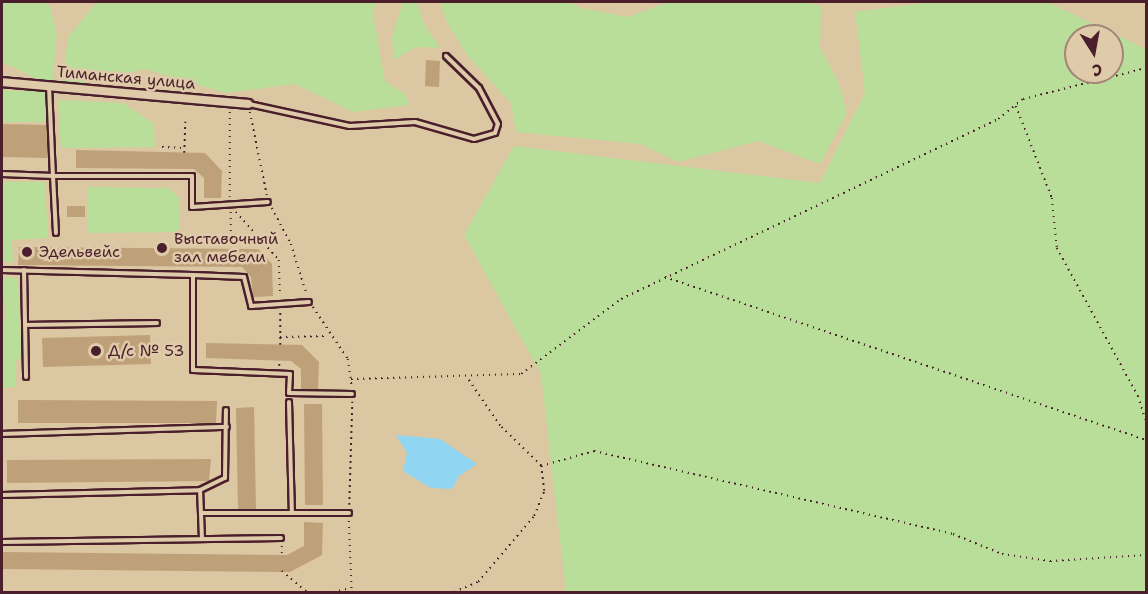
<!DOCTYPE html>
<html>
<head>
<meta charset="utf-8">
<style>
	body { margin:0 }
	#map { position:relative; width:1148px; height:594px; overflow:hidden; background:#dcc7a3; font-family:"Shantell Sans",sans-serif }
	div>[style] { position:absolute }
	.green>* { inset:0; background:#b8de99 }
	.water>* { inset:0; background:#90d6f2 }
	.building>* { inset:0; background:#bea179 }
	.path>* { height:1.5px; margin-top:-0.75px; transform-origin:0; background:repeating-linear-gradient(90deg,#4a1f2b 0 1.5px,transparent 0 6px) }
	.roads { filter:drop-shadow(2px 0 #4a1f2b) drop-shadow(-2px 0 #4a1f2b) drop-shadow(0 2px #4a1f2b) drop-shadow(0 -2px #4a1f2b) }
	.service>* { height:4px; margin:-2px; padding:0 2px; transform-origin:2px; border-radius:2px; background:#dfcbaa }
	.minor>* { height:8px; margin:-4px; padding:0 4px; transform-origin:4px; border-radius:4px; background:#dfcbaa }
	.dots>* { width:16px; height:16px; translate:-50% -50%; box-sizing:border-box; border:3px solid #dfcbaa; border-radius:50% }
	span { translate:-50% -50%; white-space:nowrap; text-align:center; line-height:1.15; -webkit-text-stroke:5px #dfcbaa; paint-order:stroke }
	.street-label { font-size:16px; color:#4a1f2b }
	.poi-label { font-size:16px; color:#4a1f2b }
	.left { translate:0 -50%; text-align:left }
	.frame { position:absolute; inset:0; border:3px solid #4a1f2b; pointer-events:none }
	.north { position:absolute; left:1064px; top:24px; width:60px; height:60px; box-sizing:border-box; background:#dfcbaa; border:2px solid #a38677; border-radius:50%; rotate:169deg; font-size:16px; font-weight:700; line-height:24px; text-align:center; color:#4a1f2b }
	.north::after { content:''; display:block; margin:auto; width:21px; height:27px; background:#4a1f2b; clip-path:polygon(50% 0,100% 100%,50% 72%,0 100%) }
</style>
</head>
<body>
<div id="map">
	<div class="green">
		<div style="clip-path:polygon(2px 2px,47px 2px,51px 9px,57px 35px,52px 86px,2px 62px)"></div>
		<div style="clip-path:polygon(97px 2px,376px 2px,373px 14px,385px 81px,405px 94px,409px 105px,353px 112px,295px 84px,225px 93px,145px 69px,61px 88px,68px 37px)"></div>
		<div style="clip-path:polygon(403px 2px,417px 2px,424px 24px,440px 48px,416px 47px,394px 60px,392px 37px)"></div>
		<div style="clip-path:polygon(440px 2px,570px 2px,580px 8px,628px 17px,669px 2px,806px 2px,821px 6px,820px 48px,838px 81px,847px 113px,820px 164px,758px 141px,678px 162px,640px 144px,516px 132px,511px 103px,468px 56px,447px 23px)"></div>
		<div style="clip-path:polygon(evenodd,932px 2px,1047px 2px,1146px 49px,1146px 592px,566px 592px,541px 374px,464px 235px,514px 146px,820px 183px,865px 93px,855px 12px,932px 2px,1076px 36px,1112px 36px,1112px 72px,1076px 72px,1076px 36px)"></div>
		<div style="clip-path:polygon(2px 90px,46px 92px,47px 122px,2px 122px)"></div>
		<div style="clip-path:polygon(58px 100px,123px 103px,154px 124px,155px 147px,61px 148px)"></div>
		<div style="clip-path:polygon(2px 182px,45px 182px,48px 238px,12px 240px,13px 262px,2px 262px)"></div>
		<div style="clip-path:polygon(88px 187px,169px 188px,179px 198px,179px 232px,88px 233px)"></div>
		<div style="clip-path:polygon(2px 277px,18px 278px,22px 358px,15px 361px,16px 387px,4px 388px,2px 426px,2px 320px,6px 320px)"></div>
	</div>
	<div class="water">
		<div style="clip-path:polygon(396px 435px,440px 439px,477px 464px,459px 476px,452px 489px,431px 488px,403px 471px,407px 453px)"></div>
	</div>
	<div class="building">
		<div style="clip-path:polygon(426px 60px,440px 61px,439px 87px,425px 86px)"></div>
		<div style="clip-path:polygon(2px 124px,47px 125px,48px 158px,2px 157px)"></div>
		<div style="clip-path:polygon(76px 150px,205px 153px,222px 171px,221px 198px,204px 198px,204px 178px,194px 169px,76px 168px)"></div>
		<div style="clip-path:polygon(67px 206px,85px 206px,85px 217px,67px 217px)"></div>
		<div style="clip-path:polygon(19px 247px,258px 249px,272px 264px,273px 296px,253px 297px,251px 277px,242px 267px,18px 265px)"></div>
		<div style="clip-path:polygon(150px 335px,151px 364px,43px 367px,42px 338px)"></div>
		<div style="clip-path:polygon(206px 343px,302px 345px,319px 362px,318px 389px,301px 389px,301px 369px,291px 361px,206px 358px)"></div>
		<div style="clip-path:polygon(18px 400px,217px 401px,216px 423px,18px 423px)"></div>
		<div style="clip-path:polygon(304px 404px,322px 404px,323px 505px,305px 505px)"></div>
		<div style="clip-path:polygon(254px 407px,256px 509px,238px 509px,236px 408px)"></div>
		<div style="clip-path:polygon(211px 459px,209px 481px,7px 483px,7px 460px)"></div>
		<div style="clip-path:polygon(304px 522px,323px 523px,322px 555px,290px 572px,2px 569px,2px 552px,287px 555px,304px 546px)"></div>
	</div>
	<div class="path">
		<div style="left:1016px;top:106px;width:99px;rotate:68.6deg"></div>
		<div style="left:1052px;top:198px;width:50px;rotate:84.3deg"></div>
		<div style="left:1057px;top:248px;width:169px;rotate:61.3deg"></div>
		<div style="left:1138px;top:396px;width:25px;rotate:72deg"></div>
		<div style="left:230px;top:112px;width:85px;rotate:90deg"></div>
		<div style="left:250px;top:112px;width:85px;rotate:78.4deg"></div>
		<div style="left:162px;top:147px;width:21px;rotate:3deg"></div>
		<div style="left:184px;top:153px;width:31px;rotate:-88deg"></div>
		<div style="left:272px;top:208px;width:41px;rotate:62.2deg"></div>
		<div style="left:291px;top:244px;width:53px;rotate:72.6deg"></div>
		<div style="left:231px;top:212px;width:36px;rotate:90deg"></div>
		<div style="left:236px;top:212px;width:64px;rotate:48.1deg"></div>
		<div style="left:279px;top:260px;width:36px;rotate:88deg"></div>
		<div style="left:232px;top:242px;width:31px"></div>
		<div style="left:665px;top:277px;width:508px;rotate:18.72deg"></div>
		<div style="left:313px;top:307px;width:63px;rotate:56.1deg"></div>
		<div style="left:348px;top:359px;width:29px;rotate:82deg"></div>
		<div style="left:280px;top:337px;width:44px;rotate:-1.3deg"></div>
		<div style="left:280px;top:345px;width:33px;rotate:-90deg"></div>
		<div style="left:279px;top:366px;width:5px;rotate:-90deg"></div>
		<div style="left:351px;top:379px;width:170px;rotate:-1.7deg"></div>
		<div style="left:521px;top:374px;width:125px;rotate:-36.9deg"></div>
		<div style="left:621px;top:299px;width:418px;rotate:-25.5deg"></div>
		<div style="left:998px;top:119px;width:32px;rotate:-39deg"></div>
		<div style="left:1023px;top:99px;width:127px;rotate:-14.1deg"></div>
		<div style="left:541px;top:466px;width:55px;rotate:-15.8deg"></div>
		<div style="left:594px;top:451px;width:368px;rotate:13deg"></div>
		<div style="left:953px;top:534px;width:53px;rotate:22.2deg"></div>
		<div style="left:1002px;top:554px;width:49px;rotate:8.3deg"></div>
		<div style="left:1050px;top:561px;width:96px;rotate:-3.6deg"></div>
		<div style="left:349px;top:505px;width:103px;rotate:-88.3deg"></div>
		<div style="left:349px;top:521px;width:71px;rotate:87.6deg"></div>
		<div style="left:282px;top:546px;width:8px;rotate:90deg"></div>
		<div style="left:282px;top:571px;width:33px;rotate:40deg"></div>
		<div style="left:333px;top:592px;width:18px;rotate:-13deg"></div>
		<div style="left:454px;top:592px;width:26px;rotate:-23deg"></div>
		<div style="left:478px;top:582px;width:87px;rotate:-49.7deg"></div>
		<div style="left:534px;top:516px;width:27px;rotate:-68deg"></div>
		<div style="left:544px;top:491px;width:25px;rotate:-97deg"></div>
		<div style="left:541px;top:466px;width:57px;rotate:-135.7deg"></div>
		<div style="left:500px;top:426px;width:58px;rotate:-124.5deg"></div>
	</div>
	<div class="roads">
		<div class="service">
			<div style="left:49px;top:86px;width:90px;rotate:87.5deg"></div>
			<div style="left:53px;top:176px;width:139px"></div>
			<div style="left:192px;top:176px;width:31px;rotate:90deg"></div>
			<div style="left:192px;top:207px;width:76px;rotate:-3.8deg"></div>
			<div style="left:249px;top:104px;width:103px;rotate:12.3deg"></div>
			<div style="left:350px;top:126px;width:65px;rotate:-3.5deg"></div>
			<div style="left:415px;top:122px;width:61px;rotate:16.1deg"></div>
			<div style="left:474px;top:139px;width:22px;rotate:-16deg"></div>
			<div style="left:495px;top:133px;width:9px;rotate:-72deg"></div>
			<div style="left:498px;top:124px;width:41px;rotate:-117.8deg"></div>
			<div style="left:479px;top:88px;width:46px;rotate:-135.9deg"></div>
			<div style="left:2px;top:174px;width:51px;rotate:2.2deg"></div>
			<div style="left:53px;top:176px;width:57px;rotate:87deg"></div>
			<div style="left:2px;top:270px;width:191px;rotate:1.5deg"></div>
			<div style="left:193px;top:275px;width:95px;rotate:90deg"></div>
			<div style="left:193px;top:370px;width:97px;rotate:2.4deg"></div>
			<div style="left:290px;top:374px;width:19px;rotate:93deg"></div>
			<div style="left:289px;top:393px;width:63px;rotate:0.9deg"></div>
			<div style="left:24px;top:270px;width:107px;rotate:88.9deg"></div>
			<div style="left:193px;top:275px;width:51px;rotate:2.2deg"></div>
			<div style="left:244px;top:277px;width:30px;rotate:76deg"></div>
			<div style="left:251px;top:306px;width:58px;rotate:-3.9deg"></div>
			<div style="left:25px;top:325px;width:132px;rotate:-0.9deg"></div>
			<div style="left:289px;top:402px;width:111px;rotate:88.5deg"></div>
			<div style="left:2px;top:434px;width:225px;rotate:-1.8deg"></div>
			<div style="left:2px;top:495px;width:198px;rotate:-1.4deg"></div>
			<div style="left:201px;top:513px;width:148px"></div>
			<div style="left:202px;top:539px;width:49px;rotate:-92.3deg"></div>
			<div style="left:200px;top:490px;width:28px;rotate:-26deg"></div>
			<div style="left:225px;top:478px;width:68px;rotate:-89.2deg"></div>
			<div style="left:2px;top:542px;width:279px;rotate:-0.8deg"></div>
		</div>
		<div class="minor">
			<div style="left:2px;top:82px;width:247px;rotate:5.1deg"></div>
		</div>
	</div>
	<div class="dots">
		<div style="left:162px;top:248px;background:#4a1f2b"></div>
		<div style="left:27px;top:252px;background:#4a1f2b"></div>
		<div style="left:96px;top:351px;background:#4a1f2b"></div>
	</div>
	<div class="street-label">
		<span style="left:126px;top:78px;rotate:5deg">Тиманская улица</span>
	</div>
	<div class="poi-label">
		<span class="left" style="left:174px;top:248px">Выставочный<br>зал мебели</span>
		<span class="left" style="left:39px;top:252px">Эдельвейс</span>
		<span class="left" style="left:108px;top:351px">Д/с № 53</span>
	</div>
	<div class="frame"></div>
	<div class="north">С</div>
</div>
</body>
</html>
